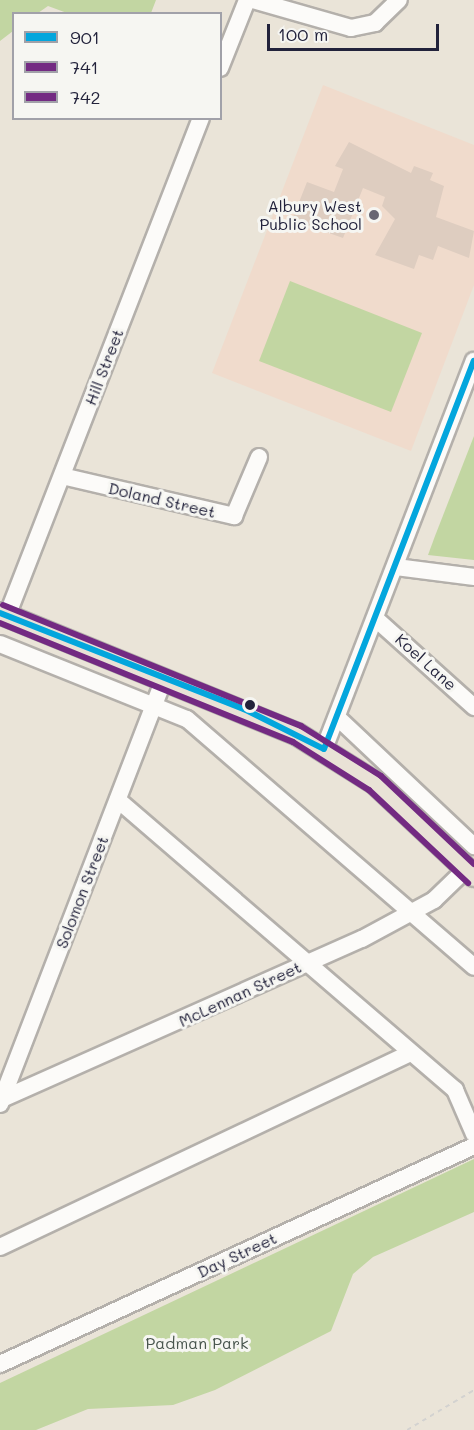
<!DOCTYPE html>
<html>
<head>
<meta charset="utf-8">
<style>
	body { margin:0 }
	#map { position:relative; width:474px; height:1430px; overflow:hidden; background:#eae4d8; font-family:Mali,sans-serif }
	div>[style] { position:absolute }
	.built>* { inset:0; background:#f0dbcc }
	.green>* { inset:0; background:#c2d6a2 }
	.building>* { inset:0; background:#decdc0 }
	.path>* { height:2px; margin-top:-1px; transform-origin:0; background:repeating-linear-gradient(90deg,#d3d2d0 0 4.5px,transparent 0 9px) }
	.roads { filter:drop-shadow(2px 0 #b4b0ab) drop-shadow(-2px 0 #b4b0ab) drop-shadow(0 2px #b4b0ab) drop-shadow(0 -2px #b4b0ab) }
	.minor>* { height:16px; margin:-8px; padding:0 8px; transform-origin:8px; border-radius:8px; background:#fcfbf9 }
	.major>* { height:20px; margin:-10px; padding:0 10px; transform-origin:10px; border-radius:10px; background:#e9e2d6 }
	.bus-1>* { height:6px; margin:-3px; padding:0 3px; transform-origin:3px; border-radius:3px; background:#03a6dd }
	.bus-2>* { height:6px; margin:-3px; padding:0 3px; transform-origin:3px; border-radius:3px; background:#732a82 }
	.bus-3>* { height:6px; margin:-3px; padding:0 3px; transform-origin:3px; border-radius:3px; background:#732a82 }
	.dots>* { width:16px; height:16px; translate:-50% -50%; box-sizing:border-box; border:3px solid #f6f6f2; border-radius:50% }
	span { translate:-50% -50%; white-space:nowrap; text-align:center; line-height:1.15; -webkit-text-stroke:6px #f6f6f2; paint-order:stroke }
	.poi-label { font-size:16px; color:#22223b }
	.right { translate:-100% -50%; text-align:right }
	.street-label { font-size:16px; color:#22223b }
	.park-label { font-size:16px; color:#48554d }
	.legend { position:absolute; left:12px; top:12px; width:210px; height:108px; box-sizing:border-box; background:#f6f6f2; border:2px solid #a1a1a9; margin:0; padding:8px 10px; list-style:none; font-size:18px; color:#22223b }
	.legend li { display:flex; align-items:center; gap:12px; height:30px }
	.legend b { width:30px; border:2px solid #a1a1a9 }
	.scale { position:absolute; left:267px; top:24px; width:172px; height:27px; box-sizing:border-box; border:3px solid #22223b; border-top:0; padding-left:8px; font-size:18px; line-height:21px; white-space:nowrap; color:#22223b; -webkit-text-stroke:4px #f6f6f2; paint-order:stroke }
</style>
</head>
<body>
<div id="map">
	<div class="built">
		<div style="clip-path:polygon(323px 85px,474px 145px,474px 285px,411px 451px,212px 373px)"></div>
	</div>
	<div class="green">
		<div style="clip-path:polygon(0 0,156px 0,151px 13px,67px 13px,48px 6px,38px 13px,14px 14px,13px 31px,0 41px)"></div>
		<div style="clip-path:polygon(290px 281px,422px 333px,391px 412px,259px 361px)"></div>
		<div style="clip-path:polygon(474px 436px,474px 560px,428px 555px,435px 536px)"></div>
		<div style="clip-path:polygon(474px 1159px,474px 1212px,373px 1257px,353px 1274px,331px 1331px,215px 1390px,173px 1405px,88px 1409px,36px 1430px,0 1430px,0 1383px)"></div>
	</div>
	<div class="building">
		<div style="clip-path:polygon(349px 142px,411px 173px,414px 166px,433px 173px,430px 180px,444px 186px,436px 217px,474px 231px,469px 258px,438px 246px,433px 260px,419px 255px,414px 269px,375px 255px,395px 219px,382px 206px,385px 197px,363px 188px,343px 238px,292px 220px,307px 182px,334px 192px,343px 169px,335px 166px)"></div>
	</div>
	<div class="path">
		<div style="left:407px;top:1430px;width:78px;rotate:-30.8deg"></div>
	</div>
	<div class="roads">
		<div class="minor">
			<div style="left:253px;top:0;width:102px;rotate:15.9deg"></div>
			<div style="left:351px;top:28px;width:25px;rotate:-12deg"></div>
			<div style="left:375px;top:23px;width:33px;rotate:-44deg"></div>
			<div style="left:220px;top:68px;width:73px;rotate:-68.3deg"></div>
			<div style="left:62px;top:476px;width:177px;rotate:13.1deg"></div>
			<div style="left:234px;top:516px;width:64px;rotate:-67deg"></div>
			<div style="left:396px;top:567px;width:79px;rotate:7.3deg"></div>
			<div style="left:7px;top:616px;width:534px;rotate:-68.72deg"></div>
			<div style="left:376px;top:619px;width:132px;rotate:41.9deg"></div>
			<div style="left:0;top:644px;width:201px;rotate:21.9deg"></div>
			<div style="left:187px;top:719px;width:379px;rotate:40.8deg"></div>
			<div style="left:338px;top:718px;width:187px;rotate:43.3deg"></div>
			<div style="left:324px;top:749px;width:416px;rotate:-68.9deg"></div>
			<div style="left:118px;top:800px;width:445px;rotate:40.7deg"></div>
			<div style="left:455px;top:1090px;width:48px;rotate:66.6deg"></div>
			<div style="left:2px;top:1099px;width:394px;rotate:-24deg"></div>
			<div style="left:362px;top:939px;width:82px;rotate:-28.4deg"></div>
			<div style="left:434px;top:900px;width:45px;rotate:-44.1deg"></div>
			<div style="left:0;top:1104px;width:456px;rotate:-68.9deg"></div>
			<div style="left:0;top:1247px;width:454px;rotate:-25.3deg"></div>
			<div style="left:0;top:1364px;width:522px;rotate:-24.7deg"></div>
		</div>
		<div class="major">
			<div style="left:0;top:613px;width:321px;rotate:22.2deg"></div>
			<div style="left:297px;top:734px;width:92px;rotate:32.1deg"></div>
			<div style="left:375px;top:783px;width:136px;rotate:43.2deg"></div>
		</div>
	</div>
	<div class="bus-1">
		<div style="left:0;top:613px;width:262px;rotate:21.5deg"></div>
		<div style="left:244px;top:709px;width:89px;rotate:26.6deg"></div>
		<div style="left:324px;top:749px;width:416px;rotate:-68.9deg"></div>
	</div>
	<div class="bus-2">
		<div style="left:0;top:623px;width:316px;rotate:22.1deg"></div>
		<div style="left:293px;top:742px;width:90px;rotate:32.3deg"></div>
		<div style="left:369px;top:790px;width:136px;rotate:43.2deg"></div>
	</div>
	<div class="bus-3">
		<div style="left:3px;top:605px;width:322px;rotate:22.1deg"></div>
		<div style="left:301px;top:726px;width:94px;rotate:32deg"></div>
		<div style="left:381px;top:776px;width:128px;rotate:43.4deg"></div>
	</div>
	<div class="dots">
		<div style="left:374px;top:215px;background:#686672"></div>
		<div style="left:250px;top:705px;background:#22223b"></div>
	</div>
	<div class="poi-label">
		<span class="right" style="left:362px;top:215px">Albury West<br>Public School</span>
	</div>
	<div class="street-label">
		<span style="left:104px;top:367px;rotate:-69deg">Hill Street</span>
		<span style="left:162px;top:500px;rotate:13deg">Doland Street</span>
		<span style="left:426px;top:662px;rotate:42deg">Koel Lane</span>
		<span style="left:82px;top:892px;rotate:-69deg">Solomon Street</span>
		<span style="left:240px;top:994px;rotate:-25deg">McLennan Street</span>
		<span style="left:237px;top:1255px;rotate:-25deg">Day Street</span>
	</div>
	<div class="park-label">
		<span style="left:197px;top:1343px">Padman Park</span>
	</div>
	<ul class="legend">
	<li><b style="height:8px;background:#03a6dd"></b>901</li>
	<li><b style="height:8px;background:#732a82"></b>741</li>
	<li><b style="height:8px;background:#732a82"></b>742</li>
	</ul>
	<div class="scale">100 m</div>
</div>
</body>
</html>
